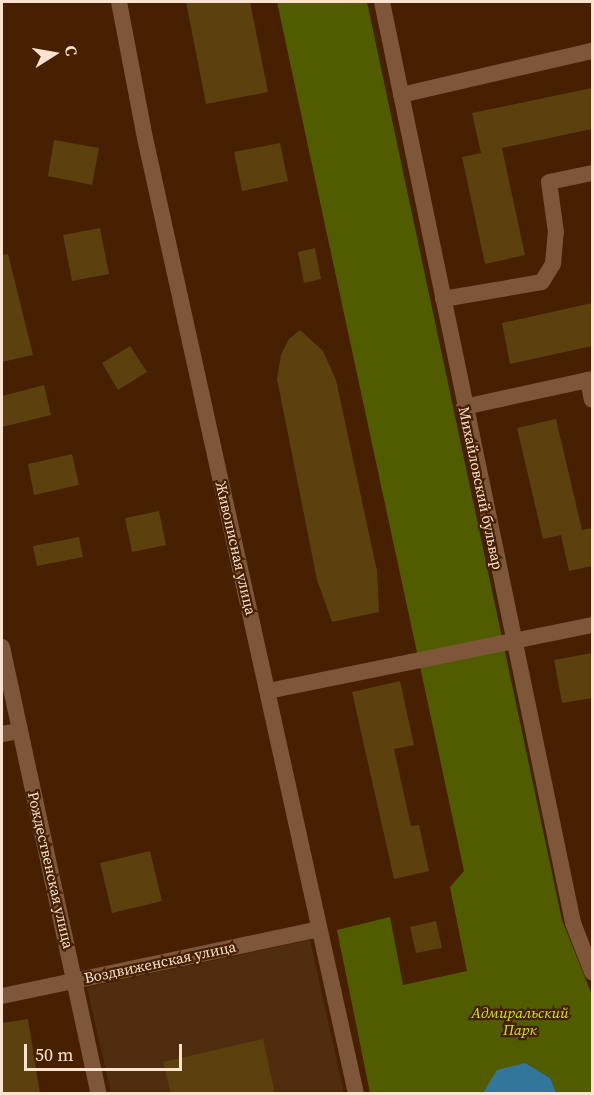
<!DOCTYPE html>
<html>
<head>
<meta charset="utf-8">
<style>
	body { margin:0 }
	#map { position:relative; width:594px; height:1095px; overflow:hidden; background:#462000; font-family:"Source Serif 4",serif }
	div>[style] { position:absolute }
	.built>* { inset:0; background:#502d0f }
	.green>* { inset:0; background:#515c00 }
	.water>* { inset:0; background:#33769c }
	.building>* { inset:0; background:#5c400e }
	.minor>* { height:16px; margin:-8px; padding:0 8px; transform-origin:8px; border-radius:8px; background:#7e5639 }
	span { translate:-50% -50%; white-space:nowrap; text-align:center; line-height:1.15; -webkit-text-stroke:4.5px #462000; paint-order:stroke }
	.street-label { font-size:15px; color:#fce2d0 }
	.park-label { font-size:15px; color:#cce33f; font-style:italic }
	.frame { position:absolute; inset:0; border:3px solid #fce2d0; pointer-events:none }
	.north { position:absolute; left:24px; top:24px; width:60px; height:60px; -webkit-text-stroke:4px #462000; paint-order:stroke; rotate:79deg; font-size:16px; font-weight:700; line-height:24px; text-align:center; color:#fce2d0 }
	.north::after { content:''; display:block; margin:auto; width:21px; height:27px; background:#fce2d0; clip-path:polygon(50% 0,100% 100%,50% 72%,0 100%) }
	.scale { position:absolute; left:24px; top:1044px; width:158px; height:27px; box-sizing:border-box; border:3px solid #fce2d0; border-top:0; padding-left:8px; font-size:18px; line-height:21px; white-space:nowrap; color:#fce2d0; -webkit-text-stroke:4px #462000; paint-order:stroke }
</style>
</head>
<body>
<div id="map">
	<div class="built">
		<div style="clip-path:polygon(310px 940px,344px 1093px,111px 1093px,87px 987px)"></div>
	</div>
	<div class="green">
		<div style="clip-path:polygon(277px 2px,367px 2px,562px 920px,592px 995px,592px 1093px,370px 1093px,337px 930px,390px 917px,403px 985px,467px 971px,450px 887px,464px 871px)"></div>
	</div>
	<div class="water">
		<div style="clip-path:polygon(525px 1063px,550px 1078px,556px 1093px,483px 1093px,497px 1070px)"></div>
	</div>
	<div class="building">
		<div style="clip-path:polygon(186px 2px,250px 2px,268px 92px,206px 104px)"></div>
		<div style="clip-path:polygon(592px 88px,592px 129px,502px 148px,525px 255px,485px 264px,462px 157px,481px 153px,472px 113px)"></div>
		<div style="clip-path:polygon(54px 140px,99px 148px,92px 185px,48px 176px)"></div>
		<div style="clip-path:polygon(280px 143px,288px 181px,242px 191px,234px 152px)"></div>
		<div style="clip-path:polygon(100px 228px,109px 274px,72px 281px,63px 235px)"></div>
		<div style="clip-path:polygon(315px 248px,321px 279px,304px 283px,298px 252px)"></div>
		<div style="clip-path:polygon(8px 254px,33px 355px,2px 362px,2px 255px)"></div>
		<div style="clip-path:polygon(592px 303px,592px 346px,510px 364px,502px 323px)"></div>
		<div style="clip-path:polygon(300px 330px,323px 351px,336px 380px,377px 571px,379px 612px,332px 622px,317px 580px,277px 379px,281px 355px,289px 339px)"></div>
		<div style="clip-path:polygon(130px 346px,147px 372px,118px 390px,102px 363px)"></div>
		<div style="clip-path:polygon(44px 385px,51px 415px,2px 427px,2px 396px)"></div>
		<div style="clip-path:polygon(556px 419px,582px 530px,592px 528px,592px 566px,569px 571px,561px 535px,543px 539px,517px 428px)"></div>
		<div style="clip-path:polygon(72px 454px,79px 485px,34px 495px,28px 464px)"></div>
		<div style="clip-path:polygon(159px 511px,166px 545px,132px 552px,125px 518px)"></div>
		<div style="clip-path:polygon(79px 537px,83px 557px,37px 566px,33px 546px)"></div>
		<div style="clip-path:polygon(592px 653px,592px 698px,562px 703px,554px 660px)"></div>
		<div style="clip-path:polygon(400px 681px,414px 745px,394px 749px,411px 826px,419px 825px,429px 871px,394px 879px,352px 692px)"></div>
		<div style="clip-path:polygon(150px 851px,162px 901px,112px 913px,100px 863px)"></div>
		<div style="clip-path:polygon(436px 921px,442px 948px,416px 953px,410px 927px)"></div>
		<div style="clip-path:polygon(28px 1019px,40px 1094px,2px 1094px,2px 1023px)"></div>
		<div style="clip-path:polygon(263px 1039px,275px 1094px,171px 1094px,163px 1062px)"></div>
	</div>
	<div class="minor">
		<div style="left:119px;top:2px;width:138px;rotate:79.2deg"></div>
		<div style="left:145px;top:138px;width:979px;rotate:77.55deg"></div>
		<div style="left:382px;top:2px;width:941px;rotate:78.28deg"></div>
		<div style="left:573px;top:923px;width:53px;rotate:68.8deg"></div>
		<div style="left:401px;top:95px;width:196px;rotate:-13deg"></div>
		<div style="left:443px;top:299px;width:100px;rotate:-9.7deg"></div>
		<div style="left:542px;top:282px;width:21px;rotate:-59deg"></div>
		<div style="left:553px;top:264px;width:32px;rotate:-85deg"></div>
		<div style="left:556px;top:232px;width:50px;rotate:-98deg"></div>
		<div style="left:549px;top:182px;width:44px;rotate:-11.8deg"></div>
		<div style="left:588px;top:380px;width:20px;rotate:79deg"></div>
		<div style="left:464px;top:407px;width:131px;rotate:-12.3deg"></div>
		<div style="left:2px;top:647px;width:457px;rotate:77.8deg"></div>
		<div style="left:268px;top:691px;width:331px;rotate:-11.5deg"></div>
		<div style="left:2px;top:734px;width:17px;rotate:-10deg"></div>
		<div style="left:2px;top:996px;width:324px;rotate:-11.9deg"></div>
	</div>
	<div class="street-label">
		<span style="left:481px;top:488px;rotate:78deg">Михайловский бульвар</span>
		<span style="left:236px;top:548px;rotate:77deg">Живописная улица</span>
		<span style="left:51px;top:870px;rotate:77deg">Рождественская улица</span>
		<span style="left:160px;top:962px;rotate:-12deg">Воздвиженская улица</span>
	</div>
	<div class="park-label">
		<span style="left:520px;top:1021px">Адмиральский<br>Парк</span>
	</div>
	<div class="frame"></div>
	<div class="north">С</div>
	<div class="scale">50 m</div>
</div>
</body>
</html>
